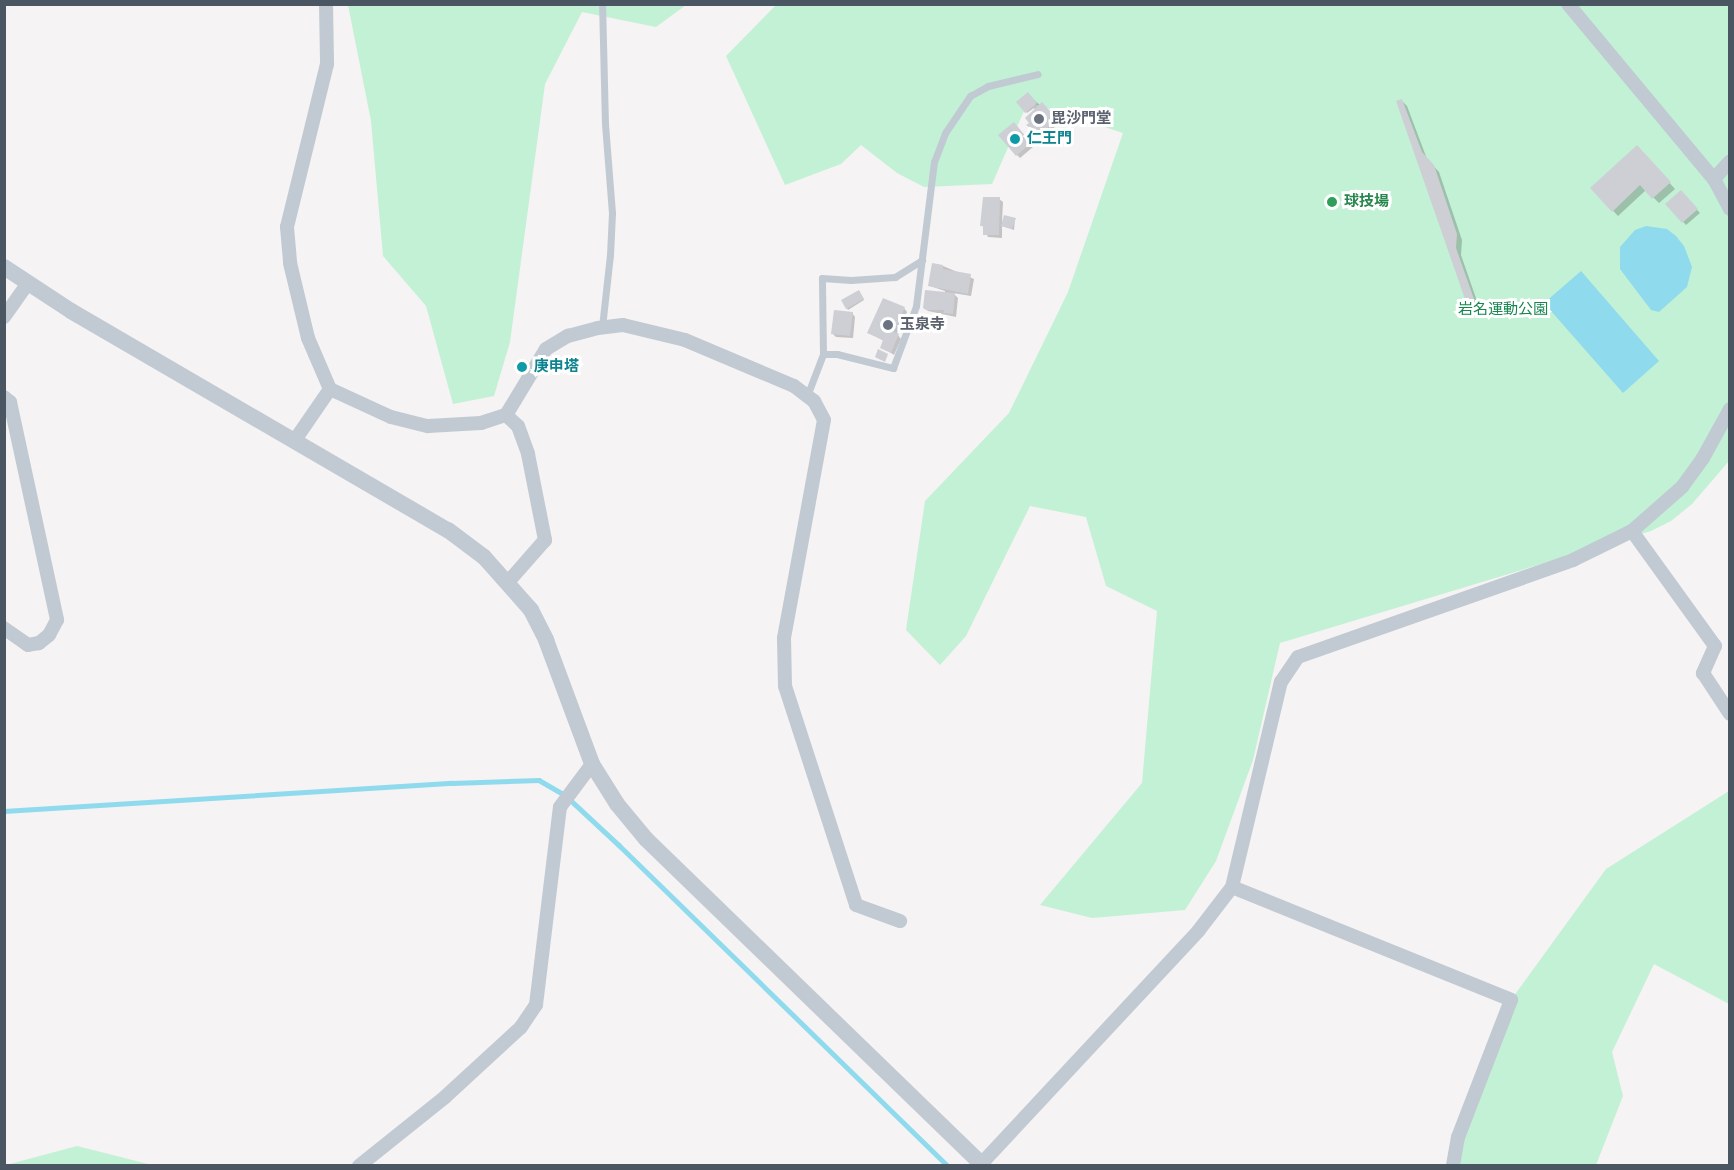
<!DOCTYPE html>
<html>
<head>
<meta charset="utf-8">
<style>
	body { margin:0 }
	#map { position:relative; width:1734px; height:1170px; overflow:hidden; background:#f5f3f3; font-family:"Fira Sans","Noto Sans JP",sans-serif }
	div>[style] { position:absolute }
	.green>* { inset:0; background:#c3f1d5 }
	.water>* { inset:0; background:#90daee }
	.shadow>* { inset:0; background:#0003 }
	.stream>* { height:4.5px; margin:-2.25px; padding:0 2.25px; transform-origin:2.25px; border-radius:2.25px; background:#90daee }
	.building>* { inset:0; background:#cdcfd5 }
	.service>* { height:7px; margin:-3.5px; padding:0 3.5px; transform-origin:3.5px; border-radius:3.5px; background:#c1cad2 }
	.minor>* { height:14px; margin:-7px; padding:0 7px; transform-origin:7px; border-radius:7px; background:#c1cad2 }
	.tertiary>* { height:16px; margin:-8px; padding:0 8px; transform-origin:8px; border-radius:8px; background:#c1cad2 }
	.dots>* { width:16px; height:16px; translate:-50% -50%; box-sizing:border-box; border:3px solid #fff; border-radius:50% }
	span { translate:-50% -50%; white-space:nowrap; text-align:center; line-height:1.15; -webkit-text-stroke:6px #fff; paint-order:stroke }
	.worship-label { font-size:15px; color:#5b616d; font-weight:700 }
	.left { translate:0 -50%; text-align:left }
	.culture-label { font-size:15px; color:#0d838f; font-weight:700 }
	.leisure-label { font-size:15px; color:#27864d; font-weight:700 }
	.park-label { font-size:15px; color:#17864f }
	.frame { position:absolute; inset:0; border:6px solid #4a5661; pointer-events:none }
</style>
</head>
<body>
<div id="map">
	<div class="green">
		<div style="clip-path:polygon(348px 5px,686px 5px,656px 27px,582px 12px,545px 84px,510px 342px,494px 396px,453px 404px,426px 306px,383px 256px,371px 121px)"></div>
		<div style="clip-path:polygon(776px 5px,1729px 5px,1729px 461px,1692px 504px,1671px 521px,1651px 531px,1280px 643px,1253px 760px,1216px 861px,1185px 910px,1092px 918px,1040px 905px,1142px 783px,1157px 611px,1106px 586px,1086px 517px,1030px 506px,966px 636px,940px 665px,906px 630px,925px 501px,1009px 413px,1068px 292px,1123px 133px,1028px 102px,992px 184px,924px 187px,897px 173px,861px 145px,841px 164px,785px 185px,726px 56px)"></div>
		<div style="clip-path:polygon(1729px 791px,1729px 1004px,1654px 964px,1612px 1052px,1623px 1096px,1596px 1165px,1455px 1166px,1511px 1000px,1606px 869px)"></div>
		<div style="clip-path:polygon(77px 1146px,152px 1165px,6px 1165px)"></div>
	</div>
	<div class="water">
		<div style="clip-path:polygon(1646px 226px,1667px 229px,1676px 236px,1684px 246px,1692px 267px,1687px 287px,1659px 312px,1651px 310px,1620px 269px,1620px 247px,1635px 230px)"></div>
		<div style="clip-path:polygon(1581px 271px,1659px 361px,1623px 393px,1544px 303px)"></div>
	</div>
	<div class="shadow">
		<div style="clip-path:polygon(1028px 94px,1059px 123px,1044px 137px,1032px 128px,1035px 110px,1034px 108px,1027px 113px,1018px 103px)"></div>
		<div style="clip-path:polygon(1402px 101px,1407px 106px,1427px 159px,1439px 172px,1462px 240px,1461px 255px,1478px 304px,1473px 306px,1467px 301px)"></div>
		<div style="clip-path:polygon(1017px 128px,1033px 147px,1020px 158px,1017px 155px)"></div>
		<div style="clip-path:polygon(1642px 152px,1675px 189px,1659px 203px,1646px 190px,1618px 216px,1592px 188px)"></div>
		<div style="clip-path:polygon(1681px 192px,1700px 213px,1686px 225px,1667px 204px)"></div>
		<div style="clip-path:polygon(999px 199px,1003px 202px,1002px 222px,1015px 219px,1014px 230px,1002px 226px,1002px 238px,988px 237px,982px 225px)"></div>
		<div style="clip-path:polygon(943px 266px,974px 279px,971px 296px,953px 293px,958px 298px,956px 317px,928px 311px,925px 308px,945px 294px,945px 291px,930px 286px)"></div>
		<div style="clip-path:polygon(860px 293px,864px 300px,848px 310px,843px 301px)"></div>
		<div style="clip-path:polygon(904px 308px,907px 312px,897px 334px,901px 339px,894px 355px,882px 347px,884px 341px,869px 333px)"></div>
		<div style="clip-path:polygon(852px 313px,855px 317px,853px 338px,836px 337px,833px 334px)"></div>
	</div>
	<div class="stream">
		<div style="left:4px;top:811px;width:449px;rotate:-3.6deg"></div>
		<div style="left:452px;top:783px;width:87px;rotate:-2deg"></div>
		<div style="left:539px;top:780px;width:30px;rotate:30deg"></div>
		<div style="left:565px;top:795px;width:74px;rotate:42.8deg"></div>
		<div style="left:619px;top:845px;width:460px;rotate:44.3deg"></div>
	</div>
	<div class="building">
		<div style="clip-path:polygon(1028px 92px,1037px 103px,1025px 113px,1016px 102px)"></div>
		<div style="clip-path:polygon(1402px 99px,1422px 152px,1434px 165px,1457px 234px,1456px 248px,1474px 299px,1466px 302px,1396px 101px)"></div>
		<div style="clip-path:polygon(1042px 102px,1057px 119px,1040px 135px,1026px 125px,1029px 123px,1025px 118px)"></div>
		<div style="clip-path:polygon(1014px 122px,1031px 143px,1016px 156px,998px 135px)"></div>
		<div style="clip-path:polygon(1637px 145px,1671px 182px,1652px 199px,1640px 185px,1612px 212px,1590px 188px)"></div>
		<div style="clip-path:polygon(1681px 190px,1698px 209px,1682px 223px,1665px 204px)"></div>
		<div style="clip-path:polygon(983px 197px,1000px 197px,999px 235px,983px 235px,983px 226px,980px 226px)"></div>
		<div style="clip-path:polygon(1004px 215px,1016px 218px,1012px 229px,1001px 226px)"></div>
		<div style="clip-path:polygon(932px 263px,943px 265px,943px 269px,971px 274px,968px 294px,928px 286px)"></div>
		<div style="clip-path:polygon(859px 290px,864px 299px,846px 309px,841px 300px)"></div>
		<div style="clip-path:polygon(925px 290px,955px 293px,953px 314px,943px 313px,944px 310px,926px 310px,923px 308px)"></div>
		<div style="clip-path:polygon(883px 298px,905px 307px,894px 332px,899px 334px,891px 353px,880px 348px,883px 340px,867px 333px)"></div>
		<div style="clip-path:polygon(834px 310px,853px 312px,850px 336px,831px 334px)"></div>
		<div style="clip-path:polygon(878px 349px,888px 354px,885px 362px,875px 357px)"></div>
	</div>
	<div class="service">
		<div style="left:602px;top:327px;width:72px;rotate:-83.7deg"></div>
		<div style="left:610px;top:255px;width:42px;rotate:-87.3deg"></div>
		<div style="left:612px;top:213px;width:89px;rotate:-94.5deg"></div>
		<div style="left:605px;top:124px;width:120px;rotate:-91.4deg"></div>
		<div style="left:823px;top:354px;width:76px;rotate:-90.8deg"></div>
		<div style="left:822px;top:278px;width:29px;rotate:4deg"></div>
		<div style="left:851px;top:280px;width:44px;rotate:-3.9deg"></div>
		<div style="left:895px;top:277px;width:32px;rotate:-32deg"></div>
		<div style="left:807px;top:396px;width:45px;rotate:-69.1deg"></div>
		<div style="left:823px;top:354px;width:14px"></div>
		<div style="left:837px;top:354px;width:58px;rotate:14deg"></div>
		<div style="left:893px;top:368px;width:66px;rotate:-69.6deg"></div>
		<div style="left:916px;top:306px;width:145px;rotate:-82.9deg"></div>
		<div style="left:934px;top:162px;width:31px;rotate:-69deg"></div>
		<div style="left:945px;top:133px;width:45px;rotate:-56deg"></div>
		<div style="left:970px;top:96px;width:21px;rotate:-29deg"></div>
		<div style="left:988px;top:86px;width:51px;rotate:-13.5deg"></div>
	</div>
	<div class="minor">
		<div style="left:326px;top:4px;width:60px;rotate:89deg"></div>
		<div style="left:327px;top:64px;width:168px;rotate:103.8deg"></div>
		<div style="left:287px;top:227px;width:36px;rotate:85deg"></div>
		<div style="left:290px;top:263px;width:77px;rotate:76.5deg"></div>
		<div style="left:308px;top:338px;width:56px;rotate:66.7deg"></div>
		<div style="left:1568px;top:4px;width:228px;rotate:50.2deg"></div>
		<div style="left:1714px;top:179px;width:34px;rotate:62deg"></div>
		<div style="left:1714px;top:179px;width:24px;rotate:-48deg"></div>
		<div style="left:4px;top:317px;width:42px;rotate:-54.8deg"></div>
		<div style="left:4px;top:397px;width:8px;rotate:40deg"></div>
		<div style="left:10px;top:402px;width:223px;rotate:77.8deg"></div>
		<div style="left:57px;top:620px;width:17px;rotate:118deg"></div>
		<div style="left:49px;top:635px;width:13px;rotate:141deg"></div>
		<div style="left:39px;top:643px;width:11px;rotate:170deg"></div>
		<div style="left:28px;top:645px;width:29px;rotate:-145deg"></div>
		<div style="left:506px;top:415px;width:16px;rotate:43deg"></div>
		<div style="left:518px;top:426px;width:30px;rotate:70deg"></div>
		<div style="left:528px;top:454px;width:88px;rotate:78.8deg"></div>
		<div style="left:545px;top:540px;width:56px;rotate:131.4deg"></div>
		<div style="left:295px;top:440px;width:62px;rotate:-55.5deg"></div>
		<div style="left:330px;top:389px;width:67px;rotate:24.7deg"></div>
		<div style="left:391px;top:417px;width:38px;rotate:14deg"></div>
		<div style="left:428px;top:426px;width:53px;rotate:-3.2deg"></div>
		<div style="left:481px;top:423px;width:26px;rotate:-18deg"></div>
		<div style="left:506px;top:415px;width:77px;rotate:-58.8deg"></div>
		<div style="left:546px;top:349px;width:26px;rotate:-31deg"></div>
		<div style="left:568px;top:336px;width:31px;rotate:-15deg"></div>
		<div style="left:598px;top:328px;width:25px;rotate:-7deg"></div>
		<div style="left:623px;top:325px;width:64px;rotate:13.6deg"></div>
		<div style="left:685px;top:340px;width:118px;rotate:22.9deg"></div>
		<div style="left:794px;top:386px;width:25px;rotate:37deg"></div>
		<div style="left:814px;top:401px;width:21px;rotate:62deg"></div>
		<div style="left:824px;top:420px;width:222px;rotate:100.4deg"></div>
		<div style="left:784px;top:638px;width:48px;rotate:88.8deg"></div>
		<div style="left:785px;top:686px;width:230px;rotate:72deg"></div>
		<div style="left:856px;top:905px;width:47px;rotate:20deg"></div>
		<div style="left:1632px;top:531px;width:142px;rotate:54.2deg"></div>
		<div style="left:1715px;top:646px;width:30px;rotate:114deg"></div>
		<div style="left:1703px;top:673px;width:49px;rotate:56.6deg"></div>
		<div style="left:1232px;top:887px;width:301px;rotate:22deg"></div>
		<div style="left:1511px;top:1000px;width:147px;rotate:111.1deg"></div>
		<div style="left:1458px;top:1137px;width:29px;rotate:100deg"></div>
		<div style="left:982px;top:1163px;width:318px;rotate:-47deg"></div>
		<div style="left:1199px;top:930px;width:54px;rotate:-52.5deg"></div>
		<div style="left:1232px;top:887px;width:211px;rotate:-76.6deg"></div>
		<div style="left:1281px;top:682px;width:30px;rotate:-56deg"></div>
		<div style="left:1298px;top:657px;width:292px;rotate:-19.4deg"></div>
		<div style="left:1573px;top:560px;width:66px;rotate:-26.2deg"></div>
		<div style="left:1632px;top:531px;width:67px;rotate:-41.3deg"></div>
		<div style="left:1682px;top:487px;width:36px;rotate:-54deg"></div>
		<div style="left:1703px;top:458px;width:56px;rotate:-61.1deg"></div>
		<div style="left:359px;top:1166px;width:110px;rotate:-38.7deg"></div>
		<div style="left:445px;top:1097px;width:103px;rotate:-42.6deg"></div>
		<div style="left:521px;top:1027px;width:27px;rotate:-56deg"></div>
		<div style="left:536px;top:1005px;width:199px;rotate:-83.1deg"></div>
		<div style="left:560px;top:807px;width:54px;rotate:-53.3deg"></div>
	</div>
	<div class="tertiary">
		<div style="left:4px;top:267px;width:80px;rotate:33.3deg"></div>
		<div style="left:71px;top:311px;width:436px;rotate:30.2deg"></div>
		<div style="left:448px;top:530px;width:45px;rotate:36.9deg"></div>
		<div style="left:484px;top:557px;width:71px;rotate:48.4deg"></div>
		<div style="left:531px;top:610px;width:34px;rotate:63deg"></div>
		<div style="left:546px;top:640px;width:132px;rotate:69.6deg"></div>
		<div style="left:592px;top:764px;width:47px;rotate:58deg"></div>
		<div style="left:617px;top:804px;width:45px;rotate:50.4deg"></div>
		<div style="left:646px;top:839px;width:470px;rotate:44.1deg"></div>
	</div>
	<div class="dots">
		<div style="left:1039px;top:119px;background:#6b7280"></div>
		<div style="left:1015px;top:139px;background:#0f9aa8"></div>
		<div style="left:1332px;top:202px;background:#2e9e5b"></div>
		<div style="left:888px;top:325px;background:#6b7280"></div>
		<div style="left:522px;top:367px;background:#0f9aa8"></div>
	</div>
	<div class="worship-label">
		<span class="left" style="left:1051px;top:119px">毘沙門堂</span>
		<span class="left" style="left:900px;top:325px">玉泉寺</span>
	</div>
	<div class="culture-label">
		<span class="left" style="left:1027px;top:139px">仁王門</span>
		<span class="left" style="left:534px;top:367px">庚申塔</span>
	</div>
	<div class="leisure-label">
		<span class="left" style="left:1344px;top:202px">球技場</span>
	</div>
	<div class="park-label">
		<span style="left:1503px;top:310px">岩名運動公園</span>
	</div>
	<div class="frame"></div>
</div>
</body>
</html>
